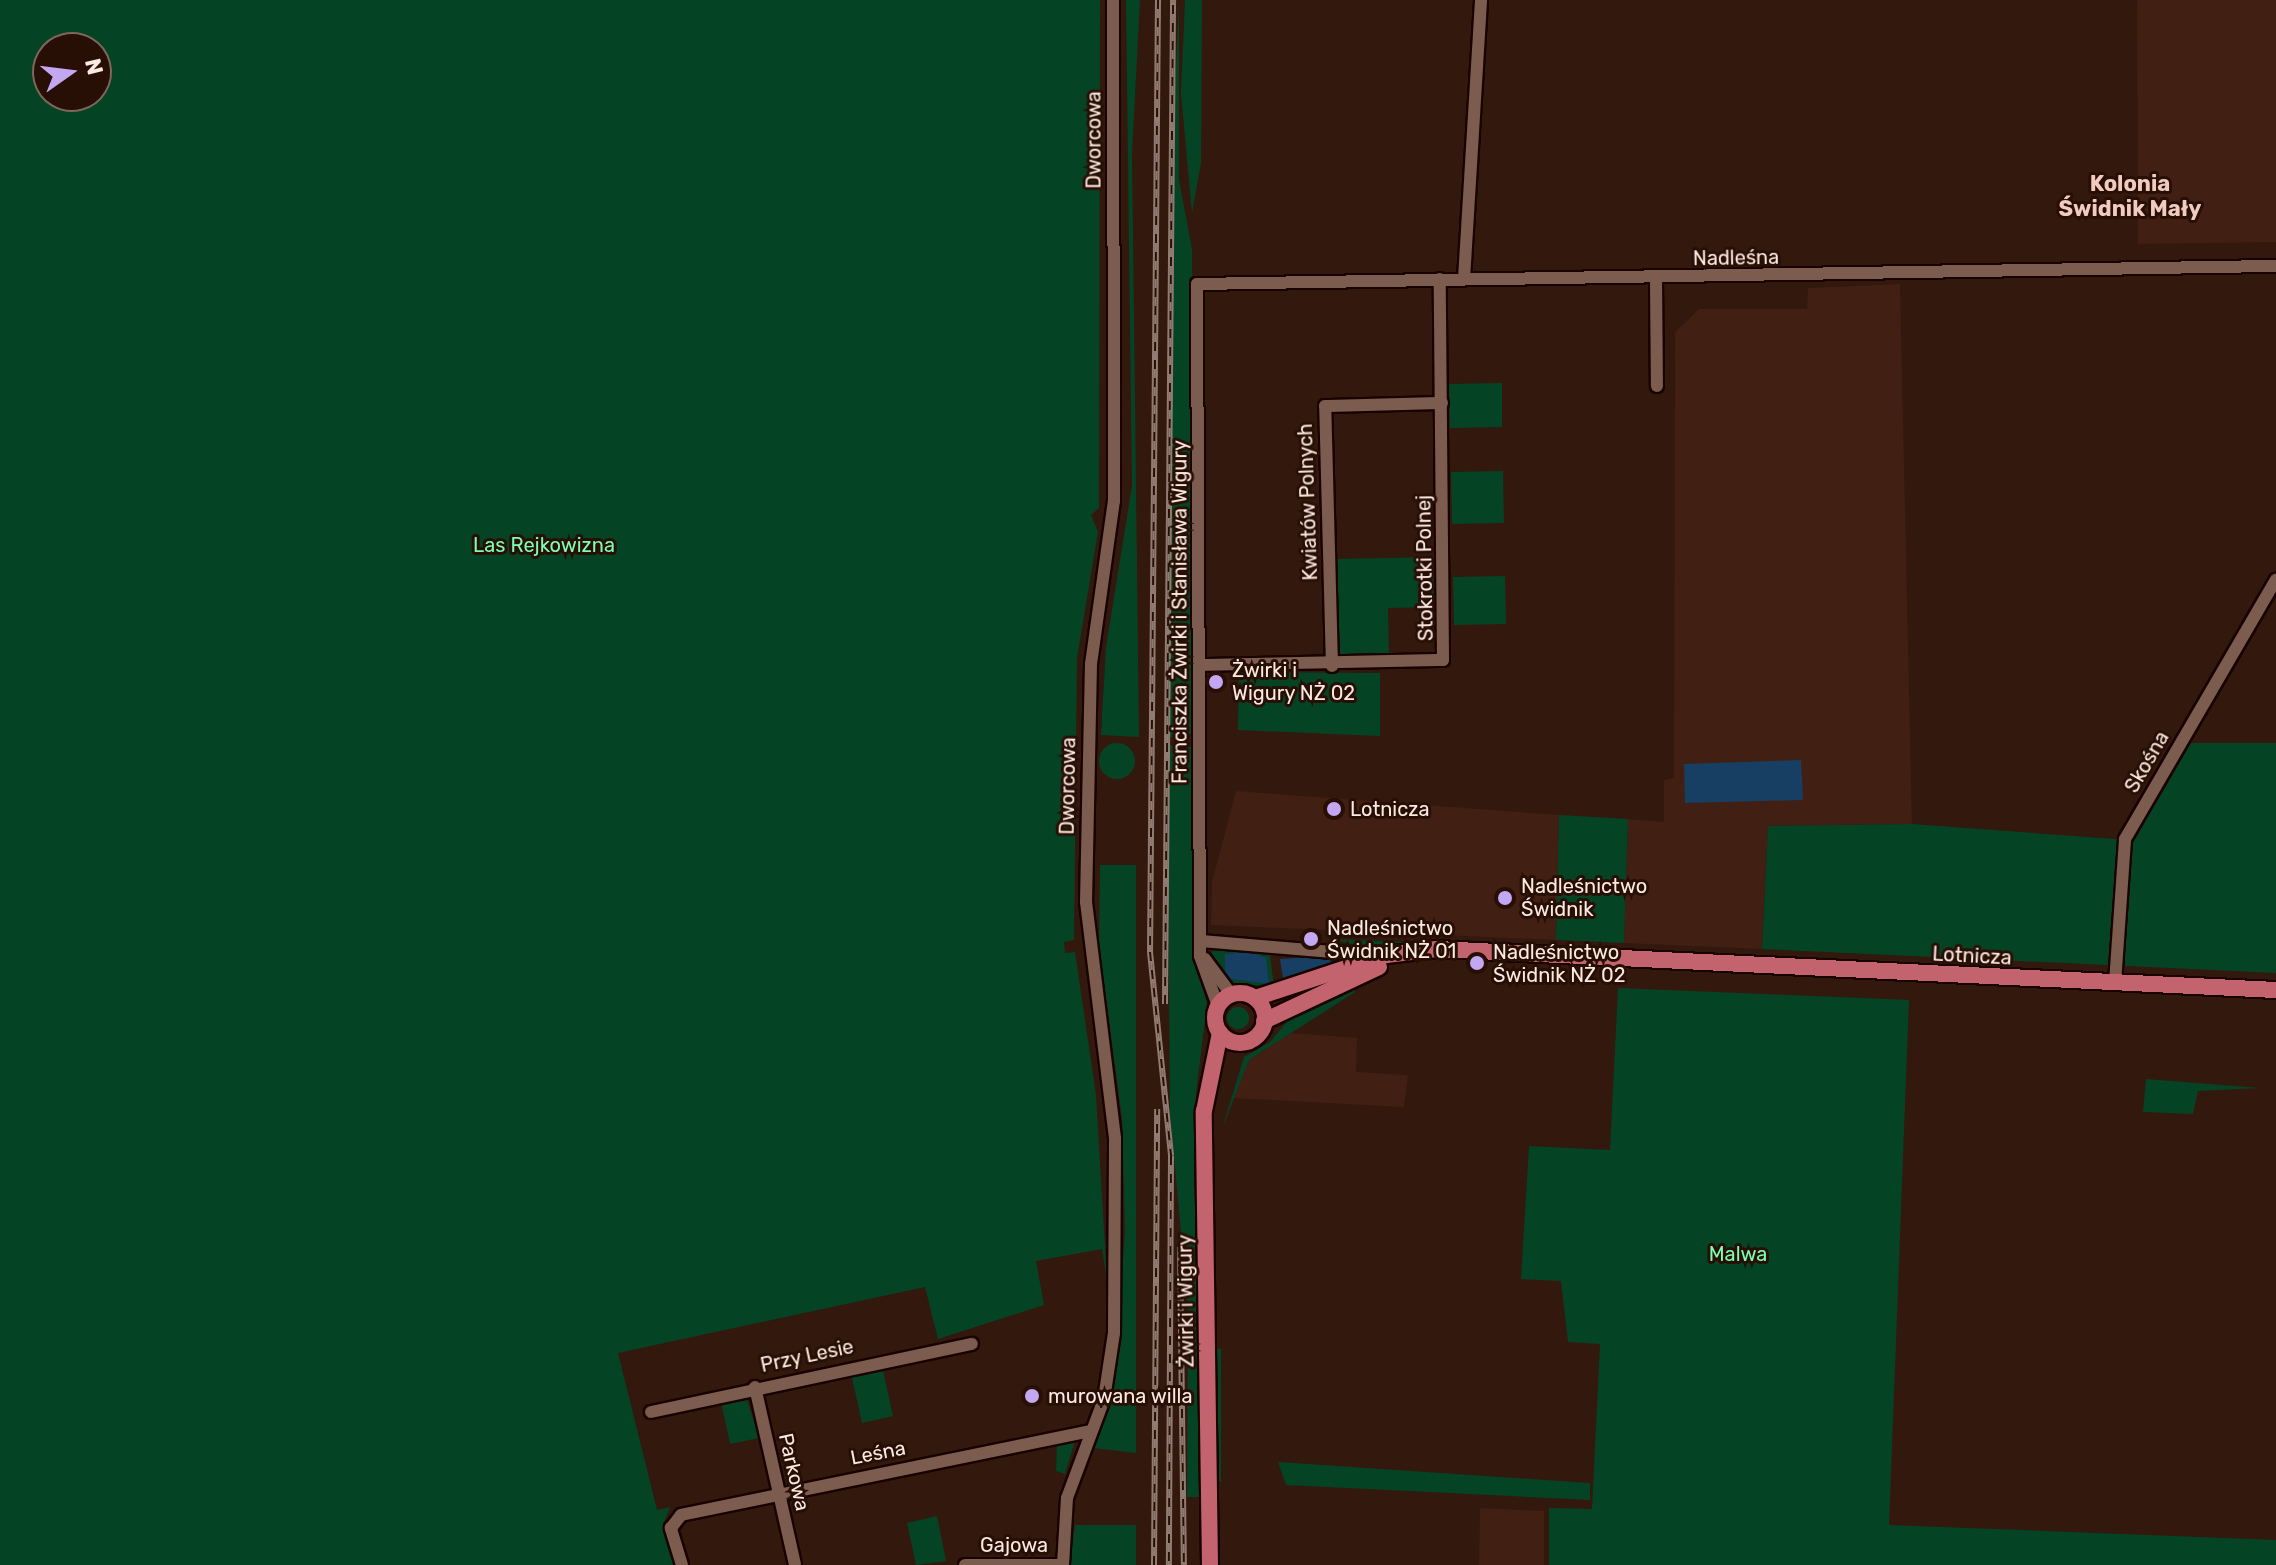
<!DOCTYPE html>
<html>
<head>
<meta charset="utf-8">
<style>
	body { margin:0 }
	#map { position:relative; width:2276px; height:1565px; overflow:hidden; background:#33180e; font-family:Rubik,sans-serif }
	div>[style] { position:absolute }
	.built>* { inset:0; background:#411f12 }
	.green>* { inset:0; background:#054325 }
	.round { border-radius:50% }
	.water>* { inset:0; background:#173f63 }
	.roads { filter:drop-shadow(2px 0 #190300) drop-shadow(-2px 0 #190300) drop-shadow(0 2px #190300) drop-shadow(0 -2px #190300) }
	.minor>* { height:12px; margin:-6px; padding:0 6px; transform-origin:6px; border-radius:6px; background:#7d5c50 }
	.major>* { height:16px; margin:-8px; padding:0 8px; transform-origin:8px; border-radius:8px; background:#c3636d }
	.major>.ring { margin:-8px; padding:0; box-sizing:content-box; background:none; border:16px solid #c3636d; border-radius:50% }
	.rail>* { height:6px; margin-top:-3px; transform-origin:0; background:repeating-linear-gradient(90deg,#280f05 0 9px,#927b72 0 18px); box-sizing:border-box; border-block:2px solid #927b72 }
	.dots>* { width:22px; height:22px; translate:-50% -50%; box-sizing:border-box; border:4px solid #280f05; border-radius:50% }
	span { translate:-50% -50%; white-space:nowrap; text-align:center; line-height:1.15; -webkit-text-stroke:6px #280f05; paint-order:stroke }
	.street-label { font-size:20px; color:#fce9e1 }
	.park-label { font-size:20px; color:#7cfeb1 }
	.poi-label { font-size:20px; color:#fce9e1 }
	.left { translate:0 -50%; text-align:left }
	.neighbourhood-label { font-size:22px; color:#f1ccbe; font-weight:700 }
	.north { position:absolute; left:32px; top:32px; width:80px; height:80px; box-sizing:border-box; background:#280f05; border:2px solid #7d665d; border-radius:50%; rotate:76deg; font-size:22px; font-weight:700; line-height:32px; text-align:center; color:#fce9e1 }
	.north::after { content:''; display:block; margin:auto; width:28px; height:36px; background:#c3a7f2; clip-path:polygon(50% 0,100% 100%,50% 72%,0 100%) }
</style>
</head>
<body>
<div id="map">
	<div class="built">
		<div style="clip-path:polygon(2137px 0,2276px 0,2276px 242px,2138px 244px)"></div>
		<div style="clip-path:polygon(1900px 284px,1912px 824px,1768px 826px,1762px 949px,1624px 943px,1628px 819px,1664px 822px,1664px 780px,1674px 778px,1675px 332px,1699px 309px,1807px 309px,1808px 288px)"></div>
		<div style="clip-path:polygon(1236px 791px,1559px 815px,1556px 940px,1211px 925px,1212px 882px)"></div>
		<div style="clip-path:polygon(1291px 1033px,1357px 1038px,1356px 1072px,1408px 1075px,1404px 1107px,1232px 1098px,1249px 1060px)"></div>
		<div style="clip-path:polygon(1480px 1508px,1544px 1511px,1544px 1565px,1479px 1565px)"></div>
	</div>
	<div class="green">
		<div style="clip-path:polygon(evenodd,0 0,1100px 0,1099px 508px,1091px 515px,1098px 532px,1077px 658px,1074px 940px,1064px 942px,1065px 953px,1075px 952px,1096px 1095px,1107px 1280px,1102px 1249px,1036px 1261px,1044px 1305px,938px 1339px,925px 1287px,618px 1353px,657px 1510px,670px 1507px,664px 1523px,676px 1565px,0 1565px,0 0,48px 48px,96px 48px,96px 96px,48px 96px,48px 48px)"></div>
		<div style="clip-path:polygon(1126px 0,1140px 0,1132px 154px,1139px 737px,1101px 735px,1106px 647px,1132px 486px)"></div>
		<div style="clip-path:polygon(1179px 0,1179px 180px,1192px 249px,1196px 733px,1168px 738px,1171px 172px)"></div>
		<div style="clip-path:polygon(1185px 0,1202px 0,1201px 163px,1192px 213px,1181px 93px)"></div>
		<div style="clip-path:polygon(1502px 383px,1502px 427px,1450px 428px,1449px 384px)"></div>
		<div style="clip-path:polygon(1503px 471px,1504px 523px,1452px 524px,1451px 472px)"></div>
		<div style="clip-path:polygon(1438px 557px,1439px 607px,1388px 608px,1389px 658px,1337px 659px,1336px 559px)"></div>
		<div style="clip-path:polygon(1505px 576px,1506px 624px,1454px 625px,1453px 577px)"></div>
		<div style="clip-path:polygon(1239px 672px,1380px 673px,1380px 736px,1238px 730px)"></div>
		<div style="clip-path:polygon(2186px 743px,2276px 743px,2276px 973px,1762px 949px,1768px 826px,1912px 824px,2128px 840px)"></div>
		<div class="round" style="left:1099px;top:743px;width:36px;height:36px"></div>
		<div style="clip-path:polygon(1167px 745px,1196px 747px,1194px 956px,1207px 1003px,1196px 1094px,1203px 1497px,1187px 1497px,1188px 1308px,1170px 1114px)"></div>
		<div style="clip-path:polygon(1559px 815px,1628px 819px,1624px 943px,1556px 940px)"></div>
		<div style="clip-path:polygon(1100px 865px,1136px 865px,1136px 1453px,1093px 1448px,1114px 1388px,1125px 1231px,1122px 1118px,1099px 946px)"></div>
		<div style="clip-path:polygon(1330px 939px,1406px 942px,1384px 951px)"></div>
		<div style="clip-path:polygon(1219px 945px,1269px 947px,1274px 987px,1227px 983px,1208px 956px)"></div>
		<div style="clip-path:polygon(1350px 984px,1355px 992px,1249px 1060px,1222px 1129px,1244px 1057px,1270px 1042px,1295px 1012px)"></div>
		<div style="clip-path:polygon(1618px 988px,1909px 1000px,1889px 1525px,2276px 1540px,2276px 1565px,1549px 1565px,1549px 1508px,1592px 1509px,1600px 1344px,1568px 1342px,1561px 1281px,1521px 1279px,1529px 1146px,1610px 1150px)"></div>
		<div class="round" style="left:1227px;top:1007px;width:22px;height:22px"></div>
		<div style="clip-path:polygon(2146px 1079px,2260px 1088px,2198px 1091px,2193px 1114px,2143px 1112px)"></div>
		<div style="clip-path:polygon(1215px 1349px,1221px 1349px,1221px 1482px,1217px 1480px)"></div>
		<div style="clip-path:polygon(882px 1366px,893px 1416px,862px 1423px,851px 1373px)"></div>
		<div style="clip-path:polygon(746px 1396px,759px 1438px,730px 1444px,721px 1402px)"></div>
		<div style="clip-path:polygon(1075px 1441px,1065px 1474px,1056px 1471px,1057px 1444px)"></div>
		<div style="clip-path:polygon(1278px 1462px,1590px 1483px,1590px 1500px,1286px 1485px)"></div>
		<div style="clip-path:polygon(937px 1516px,946px 1561px,916px 1565px,907px 1523px)"></div>
		<div style="clip-path:polygon(1075px 1525px,1136px 1525px,1136px 1565px,1070px 1565px)"></div>
	</div>
	<div class="water">
		<div style="clip-path:polygon(1801px 760px,1803px 800px,1685px 803px,1684px 764px)"></div>
		<div style="clip-path:polygon(1250px 952px,1266px 958px,1269px 984px,1225px 978px,1225px 954px)"></div>
		<div style="clip-path:polygon(1330px 956px,1331px 963px,1283px 978px,1280px 959px)"></div>
	</div>
	<div class="roads">
		<div class="minor">
			<div style="left:1464px;top:279px;width:280px;rotate:-86.5deg"></div>
			<div style="left:1656px;top:279px;width:107px;rotate:89.5deg"></div>
			<div style="left:1201px;top:665px;width:242px;rotate:-1.2deg"></div>
			<div style="left:1443px;top:660px;width:381px;rotate:-90.5deg"></div>
			<div style="left:1332px;top:666px;width:260px;rotate:-91.5deg"></div>
			<div style="left:1325px;top:406px;width:117px;rotate:-1.5deg"></div>
			<div style="left:1201px;top:941px;width:180px;rotate:4.8deg"></div>
			<div style="left:1205px;top:959px;width:44px;rotate:53.4deg"></div>
			<div style="left:2115px;top:983px;width:144px;rotate:-86deg"></div>
			<div style="left:2125px;top:839px;width:300px;rotate:-59.8deg"></div>
			<div style="left:1218px;top:1006px;width:53px;rotate:-109.8deg"></div>
			<div style="left:1200px;top:956px;width:672px;rotate:-90.26deg"></div>
			<div style="left:1197px;top:284px;width:1079px;rotate:-0.96deg"></div>
			<div style="left:755px;top:1387px;width:182px;rotate:77.3deg"></div>
			<div style="left:651px;top:1412px;width:328px;rotate:-12deg"></div>
			<div style="left:682px;top:1565px;width:39px;rotate:-107deg"></div>
			<div style="left:671px;top:1528px;width:16px;rotate:-52deg"></div>
			<div style="left:681px;top:1515px;width:419px;rotate:-11.6deg"></div>
			<div style="left:965px;top:1565px;width:98px"></div>
			<div style="left:1063px;top:1565px;width:67px;rotate:-86.6deg"></div>
			<div style="left:1067px;top:1498px;width:106px;rotate:-69.5deg"></div>
			<div style="left:1104px;top:1399px;width:67px;rotate:-81.4deg"></div>
			<div style="left:1114px;top:1333px;width:195px;rotate:-89.7deg"></div>
			<div style="left:1115px;top:1138px;width:238px;rotate:-97deg"></div>
			<div style="left:1086px;top:902px;width:238px;rotate:-88.8deg"></div>
			<div style="left:1091px;top:664px;width:165px;rotate:-82deg"></div>
			<div style="left:1114px;top:501px;width:501px;rotate:-90.11deg"></div>
		</div>
		<div class="major">
			<div class="ring" style="left:1215px;top:993px;width:34px;height:34px"></div>
			<div style="left:1255px;top:998px;width:138px;rotate:-18.2deg"></div>
			<div style="left:1386px;top:955px;width:51px;rotate:-6.7deg"></div>
			<div style="left:1437px;top:949px;width:840px;rotate:2.8deg"></div>
			<div style="left:1264px;top:1021px;width:127px;rotate:-25.2deg"></div>
			<div style="left:1210px;top:1565px;width:454px;rotate:-90.8deg"></div>
			<div style="left:1204px;top:1111px;width:80px;rotate:-78.4deg"></div>
		</div>
	</div>
	<div class="rail">
		<div style="left:1158px;top:0;width:952px;rotate:90.48deg"></div>
		<div style="left:1150px;top:952px;width:205px;rotate:84.1deg"></div>
		<div style="left:1171px;top:1156px;width:409px;rotate:90.3deg"></div>
		<div style="left:1165px;top:1004px;width:1004px;rotate:-89.54deg"></div>
		<div style="left:1180px;top:1247px;width:318px;rotate:89.3deg"></div>
		<div style="left:1154px;top:1565px;width:456px;rotate:-89.6deg"></div>
	</div>
	<div class="dots">
		<div style="left:1216px;top:682px;background:#c3a7f2"></div>
		<div style="left:1334px;top:809px;background:#c3a7f2"></div>
		<div style="left:1505px;top:898px;background:#c3a7f2"></div>
		<div style="left:1311px;top:939px;background:#c3a7f2"></div>
		<div style="left:1477px;top:963px;background:#c3a7f2"></div>
		<div style="left:1032px;top:1396px;background:#c3a7f2"></div>
	</div>
	<div class="street-label">
		<span style="left:1094px;top:140px;rotate:-90deg">Dworcowa</span>
		<span style="left:1736px;top:258px;rotate:-1deg">Nadleśna</span>
		<span style="left:1308px;top:502px;rotate:-92deg">Kwiatów Polnych</span>
		<span style="left:1425px;top:568px;rotate:-91deg">Stokrotki Polnej</span>
		<span style="left:1180px;top:612px;rotate:-90deg">Franciszka Żwirki i Stanisława Wigury</span>
		<span style="left:2147px;top:762px;rotate:-60deg">Skośna</span>
		<span style="left:1068px;top:786px;rotate:-89deg">Dworcowa</span>
		<span style="left:1972px;top:956px;rotate:3deg">Lotnicza</span>
		<span style="left:1186px;top:1301px;rotate:-91deg">Żwirki i Wigury</span>
		<span style="left:807px;top:1356px;rotate:-12deg">Przy Lesie</span>
		<span style="left:878px;top:1453px;rotate:-11deg">Leśna</span>
		<span style="left:794px;top:1472px;rotate:77deg">Parkowa</span>
		<span style="left:1014px;top:1545px">Gajowa</span>
	</div>
	<div class="park-label">
		<span style="left:544px;top:545px">Las Rejkowizna</span>
		<span style="left:1738px;top:1254px">Malwa</span>
	</div>
	<div class="poi-label">
		<span class="left" style="left:1232px;top:682px">Żwirki i<br>Wigury NŻ 02</span>
		<span class="left" style="left:1350px;top:809px">Lotnicza</span>
		<span class="left" style="left:1521px;top:898px">Nadleśnictwo<br>Świdnik</span>
		<span class="left" style="left:1327px;top:940px">Nadleśnictwo<br>Świdnik NŻ 01</span>
		<span class="left" style="left:1493px;top:964px">Nadleśnictwo<br>Świdnik NŻ 02</span>
		<span class="left" style="left:1048px;top:1396px">murowana willa</span>
	</div>
	<div class="neighbourhood-label">
		<span style="left:2130px;top:196px">Kolonia<br>Świdnik Mały</span>
	</div>
	<div class="north">N</div>
</div>
</body>
</html>
